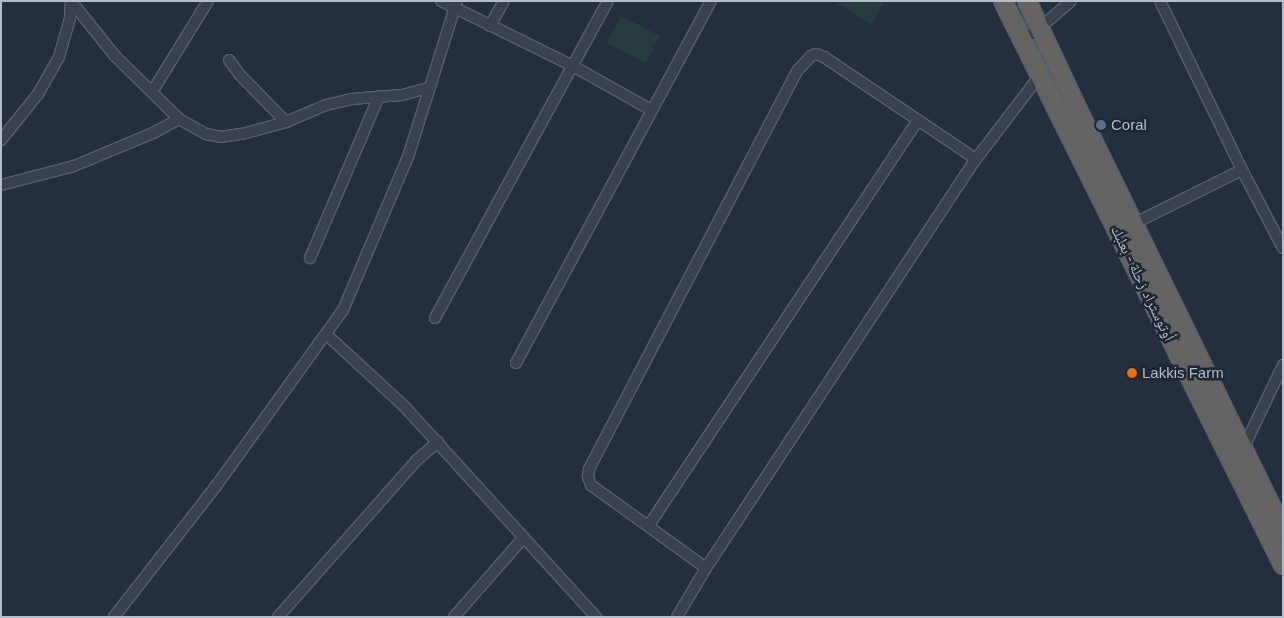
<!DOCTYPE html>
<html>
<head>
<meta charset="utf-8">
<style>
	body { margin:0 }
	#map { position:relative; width:1284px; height:618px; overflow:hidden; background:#242f3e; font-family:Helvetica,"Noto Naskh Arabic",sans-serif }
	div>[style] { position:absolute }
	.green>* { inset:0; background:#263c3f }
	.roads { filter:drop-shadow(1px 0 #565f6c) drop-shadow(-1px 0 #565f6c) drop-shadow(0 1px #565f6c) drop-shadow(0 -1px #565f6c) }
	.minor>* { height:10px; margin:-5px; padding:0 5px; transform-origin:5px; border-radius:5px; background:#38414e }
	.trunk>* { height:18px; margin:-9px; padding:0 9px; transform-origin:9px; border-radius:9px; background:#656462 }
	.dots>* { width:14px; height:14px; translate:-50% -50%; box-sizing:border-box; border:2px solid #1d2633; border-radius:50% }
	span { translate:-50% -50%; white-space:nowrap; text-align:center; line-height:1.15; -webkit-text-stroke:5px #1d2633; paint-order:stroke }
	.poi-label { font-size:15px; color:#b4bcc9 }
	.left { translate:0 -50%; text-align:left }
	.street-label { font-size:15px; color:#b4bcc9 }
	.frame { position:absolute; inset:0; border:2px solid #b4bcc9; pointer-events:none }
</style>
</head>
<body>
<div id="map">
	<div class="green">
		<div style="clip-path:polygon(834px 1px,884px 1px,872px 25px)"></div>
		<div style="clip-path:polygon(621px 16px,660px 36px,646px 63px,607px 43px)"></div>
	</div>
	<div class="roads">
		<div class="minor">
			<div style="left:71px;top:1px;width:70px;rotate:51.3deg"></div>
			<div style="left:115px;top:56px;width:90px;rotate:44.5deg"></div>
			<div style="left:179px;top:119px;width:31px;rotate:29deg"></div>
			<div style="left:206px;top:134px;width:15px;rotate:11deg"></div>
			<div style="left:221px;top:137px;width:25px;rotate:-9deg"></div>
			<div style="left:246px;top:133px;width:41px;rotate:-15.4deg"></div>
			<div style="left:441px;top:1px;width:147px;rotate:26.2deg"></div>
			<div style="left:573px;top:66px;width:90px;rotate:29.4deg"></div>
			<div style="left:1160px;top:1px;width:188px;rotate:64.1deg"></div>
			<div style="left:1242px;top:170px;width:88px;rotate:62.3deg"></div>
			<div style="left:490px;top:26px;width:29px;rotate:-61deg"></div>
			<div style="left:1020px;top:36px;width:13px;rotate:-9deg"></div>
			<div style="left:1033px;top:34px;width:50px;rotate:-41deg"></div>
			<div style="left:229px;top:60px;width:19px;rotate:54deg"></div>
			<div style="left:240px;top:75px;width:66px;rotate:45.6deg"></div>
			<div style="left:286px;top:122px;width:43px;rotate:-23deg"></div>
			<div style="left:326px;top:105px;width:26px;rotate:-13deg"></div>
			<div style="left:351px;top:99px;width:51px;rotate:-4.5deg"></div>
			<div style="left:402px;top:95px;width:28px;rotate:-15deg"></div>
			<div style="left:152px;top:92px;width:107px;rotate:-58.4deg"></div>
			<div style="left:1px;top:140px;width:59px;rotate:-51.2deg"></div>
			<div style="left:38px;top:94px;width:43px;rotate:-60.4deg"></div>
			<div style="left:59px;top:57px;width:41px;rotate:-74.2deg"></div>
			<div style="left:70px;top:18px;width:17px;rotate:-87deg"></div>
			<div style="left:1px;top:185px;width:75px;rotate:-14.6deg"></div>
			<div style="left:74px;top:166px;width:86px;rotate:-22.7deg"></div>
			<div style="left:153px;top:133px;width:30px;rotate:-28deg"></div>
			<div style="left:1133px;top:224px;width:122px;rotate:-26.4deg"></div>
			<div style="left:310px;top:258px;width:176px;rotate:-66.9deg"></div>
			<div style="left:435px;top:318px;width:361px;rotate:-61.4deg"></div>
			<div style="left:327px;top:335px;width:106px;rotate:42.7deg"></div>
			<div style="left:405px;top:407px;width:284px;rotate:47.7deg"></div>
			<div style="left:516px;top:363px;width:411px;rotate:-61.7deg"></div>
			<div style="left:1243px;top:449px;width:93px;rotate:-64.5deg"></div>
			<div style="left:649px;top:525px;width:486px;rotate:-56.4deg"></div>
			<div style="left:706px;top:568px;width:142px;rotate:-144.2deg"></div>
			<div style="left:591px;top:485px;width:9px;rotate:-111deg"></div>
			<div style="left:588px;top:477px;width:8px;rotate:-83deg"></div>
			<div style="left:589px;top:469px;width:450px;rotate:-62.4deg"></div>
			<div style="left:798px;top:70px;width:19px;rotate:-47deg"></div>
			<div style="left:811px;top:56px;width:5px;rotate:-22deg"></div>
			<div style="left:816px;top:54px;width:9px;rotate:21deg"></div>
			<div style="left:824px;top:57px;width:183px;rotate:33.9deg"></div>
			<div style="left:114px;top:617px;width:166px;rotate:-52.1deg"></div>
			<div style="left:216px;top:486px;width:217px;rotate:-54.2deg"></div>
			<div style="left:343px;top:310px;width:166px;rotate:-67deg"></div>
			<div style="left:408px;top:157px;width:164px;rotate:-72.6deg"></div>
			<div style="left:278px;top:617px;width:210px;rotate:-48.5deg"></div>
			<div style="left:417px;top:460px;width:28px;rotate:-41deg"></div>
			<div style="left:454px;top:617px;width:106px;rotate:-48.8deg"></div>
			<div style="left:677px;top:617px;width:57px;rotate:-59.4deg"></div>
			<div style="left:706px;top:568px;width:490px;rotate:-56.6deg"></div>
			<div style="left:976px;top:159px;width:107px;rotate:-52.6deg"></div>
		</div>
		<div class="trunk">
			<div style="left:1003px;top:1px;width:630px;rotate:63.6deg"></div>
			<div style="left:1027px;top:1px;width:123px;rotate:64.9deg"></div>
			<div style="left:1079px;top:112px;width:465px;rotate:64deg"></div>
		</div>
	</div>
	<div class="dots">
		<div style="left:1101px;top:125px;background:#5c6f8a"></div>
		<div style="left:1132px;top:373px;background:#e8710a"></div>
	</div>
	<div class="poi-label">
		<span class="left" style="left:1111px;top:125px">Coral</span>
		<span class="left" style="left:1142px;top:373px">Lakkis Farm</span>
	</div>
	<div class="street-label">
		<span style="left:1143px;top:283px;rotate:64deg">أوتوستراد زحلة - بعلبك</span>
	</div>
	<div class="frame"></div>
</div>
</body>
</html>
